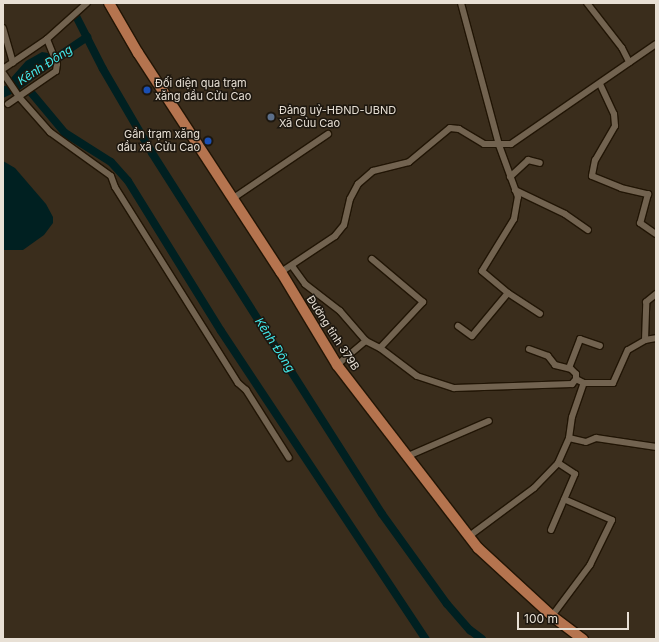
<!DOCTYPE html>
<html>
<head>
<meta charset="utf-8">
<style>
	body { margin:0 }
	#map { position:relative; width:659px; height:642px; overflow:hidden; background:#3a2d1c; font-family:Inter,sans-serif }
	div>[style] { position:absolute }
	.water>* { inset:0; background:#002021 }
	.canal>* { height:8px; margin:-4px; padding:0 4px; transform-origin:4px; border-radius:4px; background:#002021 }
	.roads { filter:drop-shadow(1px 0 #211505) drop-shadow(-1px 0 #211505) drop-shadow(0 1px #211505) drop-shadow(0 -1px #211505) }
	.street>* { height:6px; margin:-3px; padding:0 3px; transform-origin:3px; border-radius:3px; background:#726350 }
	.primary>* { height:10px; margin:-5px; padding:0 5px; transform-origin:5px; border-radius:5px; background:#b5744f }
	.dots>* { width:11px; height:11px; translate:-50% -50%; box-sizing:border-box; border:2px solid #1d170f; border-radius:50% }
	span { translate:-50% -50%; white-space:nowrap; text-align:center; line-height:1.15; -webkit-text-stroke:3px #1d170f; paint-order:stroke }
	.poi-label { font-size:11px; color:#e8e0d5 }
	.left { translate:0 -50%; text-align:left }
	.right { translate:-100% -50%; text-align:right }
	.street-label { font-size:11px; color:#e8e0d5 }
	.water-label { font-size:12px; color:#42e8ea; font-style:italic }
	.frame { position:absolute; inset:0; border:4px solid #e8e0d5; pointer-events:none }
	.scale { position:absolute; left:517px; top:612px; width:112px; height:18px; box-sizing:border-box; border:2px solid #e8e0d5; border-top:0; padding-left:5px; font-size:12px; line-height:14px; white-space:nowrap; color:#e8e0d5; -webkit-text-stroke:3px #1d170f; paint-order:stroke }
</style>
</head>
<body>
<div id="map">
	<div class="water">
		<div style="clip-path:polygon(42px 52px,48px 53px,56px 63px,18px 91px,3px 98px,3px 87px,13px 81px,11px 78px,26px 61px)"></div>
		<div style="clip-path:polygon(3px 161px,15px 168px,46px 204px,53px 217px,53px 223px,44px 235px,23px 250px,3px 250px)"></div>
	</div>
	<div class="canal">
		<div style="left:76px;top:16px;width:59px;rotate:63deg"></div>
		<div style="left:103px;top:69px;width:97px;rotate:59.7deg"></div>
		<div style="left:152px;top:153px;width:428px;rotate:57.5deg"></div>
		<div style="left:382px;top:514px;width:111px;rotate:54.2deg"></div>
		<div style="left:447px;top:604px;width:35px;rotate:49deg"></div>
		<div style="left:470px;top:630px;width:15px;rotate:37deg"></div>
		<div style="left:50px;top:62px;width:45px;rotate:-34deg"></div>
		<div style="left:29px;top:90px;width:56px;rotate:50.1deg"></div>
		<div style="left:65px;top:133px;width:54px;rotate:32.2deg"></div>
		<div style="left:111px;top:162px;width:25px;rotate:48deg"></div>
		<div style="left:128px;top:181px;width:176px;rotate:58.2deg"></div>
		<div style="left:221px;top:331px;width:370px;rotate:56.4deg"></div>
	</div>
	<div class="roads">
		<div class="street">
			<div style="left:587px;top:3px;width:57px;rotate:52.1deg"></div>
			<div style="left:622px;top:48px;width:16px;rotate:63deg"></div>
			<div style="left:3px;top:28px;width:36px;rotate:74deg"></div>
			<div style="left:3px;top:69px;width:53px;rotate:-34.3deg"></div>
			<div style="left:47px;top:39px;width:54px;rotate:-42deg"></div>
			<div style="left:3px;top:73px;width:29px;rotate:56deg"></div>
			<div style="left:19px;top:97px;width:47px;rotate:48.5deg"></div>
			<div style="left:50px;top:132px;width:75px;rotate:35.8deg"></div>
			<div style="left:111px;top:176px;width:12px;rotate:70deg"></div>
			<div style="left:115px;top:187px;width:231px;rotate:57.9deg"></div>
			<div style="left:238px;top:383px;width:11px;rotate:41deg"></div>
			<div style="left:246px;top:390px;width:80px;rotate:57.7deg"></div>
			<div style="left:600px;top:84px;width:33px;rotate:65deg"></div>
			<div style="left:614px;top:114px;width:12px;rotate:85deg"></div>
			<div style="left:615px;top:126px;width:39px;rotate:120deg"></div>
			<div style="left:595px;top:160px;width:16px;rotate:101deg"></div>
			<div style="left:592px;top:176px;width:31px;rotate:22deg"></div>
			<div style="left:621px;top:188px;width:28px;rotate:13deg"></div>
			<div style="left:648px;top:194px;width:30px;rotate:105deg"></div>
			<div style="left:640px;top:223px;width:19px;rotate:35deg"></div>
			<div style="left:8px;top:104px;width:58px;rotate:-34.5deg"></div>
			<div style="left:56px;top:71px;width:7px;rotate:-82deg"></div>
			<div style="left:57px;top:64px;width:27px;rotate:-112deg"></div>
			<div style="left:510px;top:177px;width:25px;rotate:-43deg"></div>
			<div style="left:528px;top:160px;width:12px;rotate:14deg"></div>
			<div style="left:515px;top:190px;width:55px;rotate:25.6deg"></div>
			<div style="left:565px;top:214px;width:28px;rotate:35deg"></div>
			<div style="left:232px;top:199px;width:116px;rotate:-34.1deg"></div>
			<div style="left:292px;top:266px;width:22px;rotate:54deg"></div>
			<div style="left:305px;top:284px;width:44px;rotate:37.6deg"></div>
			<div style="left:340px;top:311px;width:40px;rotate:49deg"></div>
			<div style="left:281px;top:272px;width:65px;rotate:-33.7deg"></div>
			<div style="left:335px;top:236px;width:14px;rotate:-51deg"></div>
			<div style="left:344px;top:225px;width:27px;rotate:-77deg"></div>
			<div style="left:350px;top:199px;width:17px;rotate:-62deg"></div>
			<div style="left:358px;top:184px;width:20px;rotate:-41deg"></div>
			<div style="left:373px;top:171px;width:37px;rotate:-14deg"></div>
			<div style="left:409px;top:162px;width:53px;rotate:-39.7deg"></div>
			<div style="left:450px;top:128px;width:9px;rotate:6deg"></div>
			<div style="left:459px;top:129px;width:29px;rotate:31deg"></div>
			<div style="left:484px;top:144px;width:27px"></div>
			<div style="left:511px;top:144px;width:176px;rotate:-34.6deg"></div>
			<div style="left:508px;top:293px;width:38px;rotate:33deg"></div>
			<div style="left:458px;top:326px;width:17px;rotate:36deg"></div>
			<div style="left:472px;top:336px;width:56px;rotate:-50.1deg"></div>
			<div style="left:508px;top:293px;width:34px;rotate:-140deg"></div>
			<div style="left:482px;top:271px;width:61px;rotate:-58.4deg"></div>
			<div style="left:514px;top:219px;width:22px;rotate:-80deg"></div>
			<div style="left:518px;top:197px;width:55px;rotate:-110.1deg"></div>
			<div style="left:499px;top:145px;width:147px;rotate:-105deg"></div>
			<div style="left:645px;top:340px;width:38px;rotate:-88deg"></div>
			<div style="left:646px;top:302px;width:13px;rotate:-39deg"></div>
			<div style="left:380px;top:348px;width:46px;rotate:37.1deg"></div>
			<div style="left:417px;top:376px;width:39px;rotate:18deg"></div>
			<div style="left:454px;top:388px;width:118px;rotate:-1.9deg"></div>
			<div style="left:572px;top:384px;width:6px;rotate:-51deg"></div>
			<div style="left:576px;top:379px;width:9px;rotate:27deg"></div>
			<div style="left:529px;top:349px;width:20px;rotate:20deg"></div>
			<div style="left:548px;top:356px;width:11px;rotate:52deg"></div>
			<div style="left:555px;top:365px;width:16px;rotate:14deg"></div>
			<div style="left:571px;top:369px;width:7px;rotate:45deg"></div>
			<div style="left:576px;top:374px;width:5px;rotate:90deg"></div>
			<div style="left:337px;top:365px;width:38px;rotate:-40deg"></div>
			<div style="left:366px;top:341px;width:16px;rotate:27deg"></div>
			<div style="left:380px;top:348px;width:63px;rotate:-46.9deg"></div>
			<div style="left:423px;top:302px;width:67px;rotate:-139.9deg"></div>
			<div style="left:569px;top:368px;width:31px;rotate:-69deg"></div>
			<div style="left:580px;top:339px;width:21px;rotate:19deg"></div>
			<div style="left:569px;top:438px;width:17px;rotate:13deg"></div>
			<div style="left:586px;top:442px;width:11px;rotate:-22deg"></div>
			<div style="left:596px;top:438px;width:61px;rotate:8.5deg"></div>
			<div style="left:408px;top:456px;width:88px;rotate:-23.4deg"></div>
			<div style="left:551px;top:530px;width:61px;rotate:-66.8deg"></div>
			<div style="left:575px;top:474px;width:20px;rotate:-147deg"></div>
			<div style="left:468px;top:537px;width:82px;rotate:-36.6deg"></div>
			<div style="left:534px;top:488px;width:35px;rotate:-46deg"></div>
			<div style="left:558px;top:463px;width:27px;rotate:-66deg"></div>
			<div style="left:569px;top:438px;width:21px;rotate:-82deg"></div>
			<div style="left:572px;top:417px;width:36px;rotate:-71deg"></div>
			<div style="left:584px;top:383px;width:29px"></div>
			<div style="left:613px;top:383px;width:36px;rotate:-66deg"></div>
			<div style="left:628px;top:350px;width:20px;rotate:-30deg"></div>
			<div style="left:645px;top:340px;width:11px;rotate:-10deg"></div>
			<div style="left:552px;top:616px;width:64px;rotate:-53.3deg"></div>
			<div style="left:590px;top:565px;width:50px;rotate:-63.9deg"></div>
			<div style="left:612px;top:520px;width:52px;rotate:-156.4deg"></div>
		</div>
		<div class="primary">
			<div style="left:109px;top:3px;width:58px;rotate:59.9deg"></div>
			<div style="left:138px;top:53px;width:262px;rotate:56.9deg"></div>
			<div style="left:281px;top:272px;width:109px;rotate:58.9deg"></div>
			<div style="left:337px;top:365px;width:231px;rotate:52.4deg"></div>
			<div style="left:478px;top:548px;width:100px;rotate:42.6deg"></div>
			<div style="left:552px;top:616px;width:39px;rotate:37deg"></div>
		</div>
	</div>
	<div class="dots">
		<div style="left:147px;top:90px;background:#1a4fb4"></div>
		<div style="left:271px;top:117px;background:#5c6f8a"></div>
		<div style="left:208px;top:141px;background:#1a4fb4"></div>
	</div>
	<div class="poi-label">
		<span class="left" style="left:155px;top:90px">Đối diện qua trạm<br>xăng dầu Cửu Cao</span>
		<span class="left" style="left:279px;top:117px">Đảng uỷ-HĐND-UBND<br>Xã Củu Cao</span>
		<span class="right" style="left:200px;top:141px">Gần trạm xăng<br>dầu xã Cửu Cao</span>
	</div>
	<div class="street-label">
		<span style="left:333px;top:333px;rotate:57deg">Đường tỉnh 379B</span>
	</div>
	<div class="water-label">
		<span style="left:45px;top:65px;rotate:-33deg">Kênh Đông</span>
		<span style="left:275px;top:345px;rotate:57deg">Kênh Đông</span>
	</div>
	<div class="frame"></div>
	<div class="scale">100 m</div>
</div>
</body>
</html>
